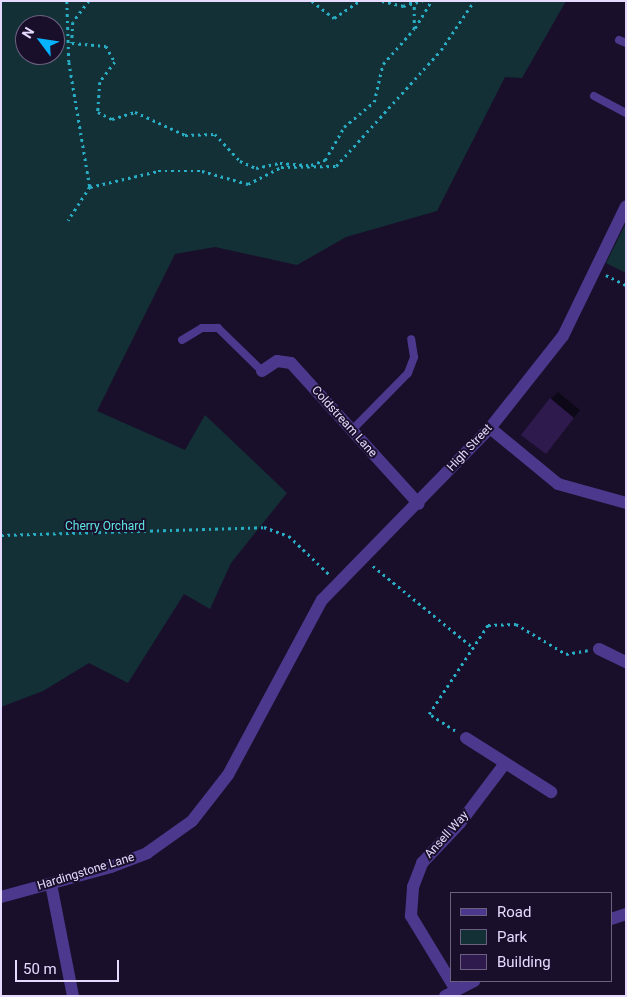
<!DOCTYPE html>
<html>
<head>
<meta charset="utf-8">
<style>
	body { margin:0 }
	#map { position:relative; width:627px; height:997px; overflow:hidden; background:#1a0f2b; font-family:Roboto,sans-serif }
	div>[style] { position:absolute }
	.green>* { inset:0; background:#123036 }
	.shadow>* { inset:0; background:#0007 }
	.building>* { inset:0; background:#2f1a4d }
	.path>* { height:2.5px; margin-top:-1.25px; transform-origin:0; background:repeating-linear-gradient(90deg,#29adc4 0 2.5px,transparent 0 6.5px) }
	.service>* { height:8px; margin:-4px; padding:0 4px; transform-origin:4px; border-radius:4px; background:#4c388d }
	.minor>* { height:12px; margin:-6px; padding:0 6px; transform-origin:6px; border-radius:6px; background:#4c388d }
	span { translate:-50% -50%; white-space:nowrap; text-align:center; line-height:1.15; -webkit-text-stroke:4px #1a0f2b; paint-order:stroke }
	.street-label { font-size:12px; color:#e6daff }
	.park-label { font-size:12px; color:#5de8e1 }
	.frame { position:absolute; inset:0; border:2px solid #e6daff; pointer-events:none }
	.legend { position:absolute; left:450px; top:892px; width:162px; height:90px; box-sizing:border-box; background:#1a0f2b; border:1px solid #6c6080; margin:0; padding:6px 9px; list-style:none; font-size:15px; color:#e6daff }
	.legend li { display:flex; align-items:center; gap:10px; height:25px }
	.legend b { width:25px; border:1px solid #6c6080 }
	.north { position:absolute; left:15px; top:15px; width:50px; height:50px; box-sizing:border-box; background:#1a0f2b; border:1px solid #6c6080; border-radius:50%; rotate:301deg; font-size:14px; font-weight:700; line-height:20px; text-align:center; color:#e6daff }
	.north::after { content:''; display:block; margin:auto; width:18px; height:22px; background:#06b3ff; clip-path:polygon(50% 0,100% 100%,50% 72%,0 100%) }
	.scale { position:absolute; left:15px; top:960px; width:104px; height:22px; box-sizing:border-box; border:2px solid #e6daff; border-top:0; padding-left:6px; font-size:15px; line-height:18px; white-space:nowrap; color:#e6daff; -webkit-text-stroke:4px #1a0f2b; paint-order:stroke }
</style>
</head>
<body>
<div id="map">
	<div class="green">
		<div style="clip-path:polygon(evenodd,1px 1px,566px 1px,522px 78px,505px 77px,437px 211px,346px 237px,297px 265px,215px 247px,175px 254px,97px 411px,185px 450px,205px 415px,287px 493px,231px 563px,210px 609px,184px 594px,128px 683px,89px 663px,43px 691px,1px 707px,1px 1px,25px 25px,55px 25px,55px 55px,25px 55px,25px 25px)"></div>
		<div style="clip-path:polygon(626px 223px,626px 273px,606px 263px)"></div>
	</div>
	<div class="shadow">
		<div style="clip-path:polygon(558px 392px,580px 410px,553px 445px,551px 399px)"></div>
	</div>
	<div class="building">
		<div style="clip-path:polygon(550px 398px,574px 418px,546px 454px,521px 435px)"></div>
	</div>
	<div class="path">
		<div style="left:67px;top:1px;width:61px;rotate:88.1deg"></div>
		<div style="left:69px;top:62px;width:127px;rotate:80.5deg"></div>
		<div style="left:90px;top:187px;width:40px;rotate:122.9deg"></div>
		<div style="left:89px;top:1px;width:26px;rotate:127deg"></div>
		<div style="left:73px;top:22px;width:21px;rotate:93deg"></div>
		<div style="left:72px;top:43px;width:34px;rotate:5deg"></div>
		<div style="left:106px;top:46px;width:18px;rotate:61deg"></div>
		<div style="left:115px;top:62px;width:25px;rotate:127deg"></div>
		<div style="left:100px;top:82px;width:30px;rotate:94deg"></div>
		<div style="left:98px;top:112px;width:16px;rotate:27deg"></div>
		<div style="left:112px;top:119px;width:24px;rotate:-17deg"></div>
		<div style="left:135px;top:112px;width:55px;rotate:24.7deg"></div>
		<div style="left:185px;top:135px;width:30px;rotate:-2deg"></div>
		<div style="left:215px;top:134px;width:37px;rotate:47deg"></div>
		<div style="left:240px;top:161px;width:17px;rotate:24deg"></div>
		<div style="left:256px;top:168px;width:25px;rotate:-12deg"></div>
		<div style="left:280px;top:163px;width:31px;rotate:4deg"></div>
		<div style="left:311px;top:165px;width:15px;rotate:-20deg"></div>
		<div style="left:325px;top:160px;width:38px;rotate:-60deg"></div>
		<div style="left:344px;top:127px;width:39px;rotate:-40deg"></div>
		<div style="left:374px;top:102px;width:39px;rotate:-77deg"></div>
		<div style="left:383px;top:64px;width:47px;rotate:-48.5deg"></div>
		<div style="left:414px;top:29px;width:24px;rotate:-90deg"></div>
		<div style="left:312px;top:1px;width:28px;rotate:38deg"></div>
		<div style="left:334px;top:18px;width:30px;rotate:-34deg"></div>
		<div style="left:382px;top:1px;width:22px;rotate:13deg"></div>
		<div style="left:403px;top:6px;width:20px;rotate:-15deg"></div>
		<div style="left:410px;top:1px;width:6px;rotate:45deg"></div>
		<div style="left:415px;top:28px;width:31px;rotate:-59deg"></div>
		<div style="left:90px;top:187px;width:70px;rotate:-13.2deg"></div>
		<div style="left:158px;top:171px;width:44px"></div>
		<div style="left:202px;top:171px;width:48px;rotate:15.8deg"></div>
		<div style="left:248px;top:184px;width:37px;rotate:-27deg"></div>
		<div style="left:281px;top:167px;width:55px;rotate:-1deg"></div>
		<div style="left:336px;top:166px;width:156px;rotate:-47.8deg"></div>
		<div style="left:441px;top:50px;width:59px;rotate:-56deg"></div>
		<div style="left:606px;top:275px;width:22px;rotate:27deg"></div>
		<div style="left:1px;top:535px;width:263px;rotate:-1.7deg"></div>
		<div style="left:264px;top:527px;width:27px;rotate:20deg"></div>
		<div style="left:289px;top:536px;width:57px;rotate:43.6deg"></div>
		<div style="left:373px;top:566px;width:127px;rotate:39.2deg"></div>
		<div style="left:455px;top:731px;width:31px;rotate:-147deg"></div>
		<div style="left:429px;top:714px;width:107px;rotate:-56.5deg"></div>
		<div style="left:488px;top:625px;width:28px;rotate:-2deg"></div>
		<div style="left:516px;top:624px;width:58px;rotate:31deg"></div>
		<div style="left:566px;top:654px;width:22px;rotate:-10deg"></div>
	</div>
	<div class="service">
		<div style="left:619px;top:40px;width:8px;rotate:23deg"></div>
		<div style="left:594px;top:96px;width:36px;rotate:28deg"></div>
		<div style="left:182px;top:340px;width:23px;rotate:-31deg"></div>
		<div style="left:202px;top:328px;width:16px"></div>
		<div style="left:218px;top:328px;width:62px;rotate:44.3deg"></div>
		<div style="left:352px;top:430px;width:80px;rotate:-45.5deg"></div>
		<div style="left:408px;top:373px;width:17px;rotate:-69deg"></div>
		<div style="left:414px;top:357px;width:18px;rotate:-99deg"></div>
	</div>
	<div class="minor">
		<div style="left:262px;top:371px;width:18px;rotate:-34deg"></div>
		<div style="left:277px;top:361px;width:14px;rotate:8deg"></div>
		<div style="left:291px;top:363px;width:190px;rotate:47.8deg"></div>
		<div style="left:490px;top:428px;width:88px;rotate:39.5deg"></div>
		<div style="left:558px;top:484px;width:71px;rotate:15.6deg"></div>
		<div style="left:599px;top:649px;width:30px;rotate:26deg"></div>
		<div style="left:466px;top:738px;width:101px;rotate:32.4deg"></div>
		<div style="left:51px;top:884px;width:114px;rotate:78.9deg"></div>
		<div style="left:1px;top:897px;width:114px;rotate:-15.3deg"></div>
		<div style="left:111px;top:867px;width:39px;rotate:-21deg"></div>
		<div style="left:147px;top:853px;width:55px;rotate:-35.4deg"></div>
		<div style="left:192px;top:821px;width:58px;rotate:-52deg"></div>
		<div style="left:228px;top:775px;width:199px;rotate:-61.8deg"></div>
		<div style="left:322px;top:600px;width:240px;rotate:-45.7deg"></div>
		<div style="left:490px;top:428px;width:117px;rotate:-51.6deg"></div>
		<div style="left:563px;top:336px;width:144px;rotate:-64.1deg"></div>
		<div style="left:611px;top:919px;width:16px;rotate:-18deg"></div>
		<div style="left:456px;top:990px;width:87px;rotate:-121.3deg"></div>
		<div style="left:411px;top:916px;width:29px;rotate:-86deg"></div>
		<div style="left:413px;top:887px;width:26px;rotate:-69deg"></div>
		<div style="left:422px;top:863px;width:55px;rotate:-46.5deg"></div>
		<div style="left:460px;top:823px;width:71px;rotate:-53deg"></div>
		<div style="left:445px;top:996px;width:33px;rotate:-27deg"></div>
	</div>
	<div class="street-label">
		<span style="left:344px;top:422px;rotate:48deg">Coldstream Lane</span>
		<span style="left:470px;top:448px;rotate:-47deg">High Street</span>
		<span style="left:447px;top:835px;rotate:-48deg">Ansell Way</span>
		<span style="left:86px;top:872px;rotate:-17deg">Hardingstone Lane</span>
	</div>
	<div class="park-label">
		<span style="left:105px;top:527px">Cherry Orchard</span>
	</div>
	<div class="frame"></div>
	<ul class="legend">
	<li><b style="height:6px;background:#4c388d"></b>Road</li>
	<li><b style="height:14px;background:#123036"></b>Park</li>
	<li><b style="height:14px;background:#2f1a4d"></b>Building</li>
	</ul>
	<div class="north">N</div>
	<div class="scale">50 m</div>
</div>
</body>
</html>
